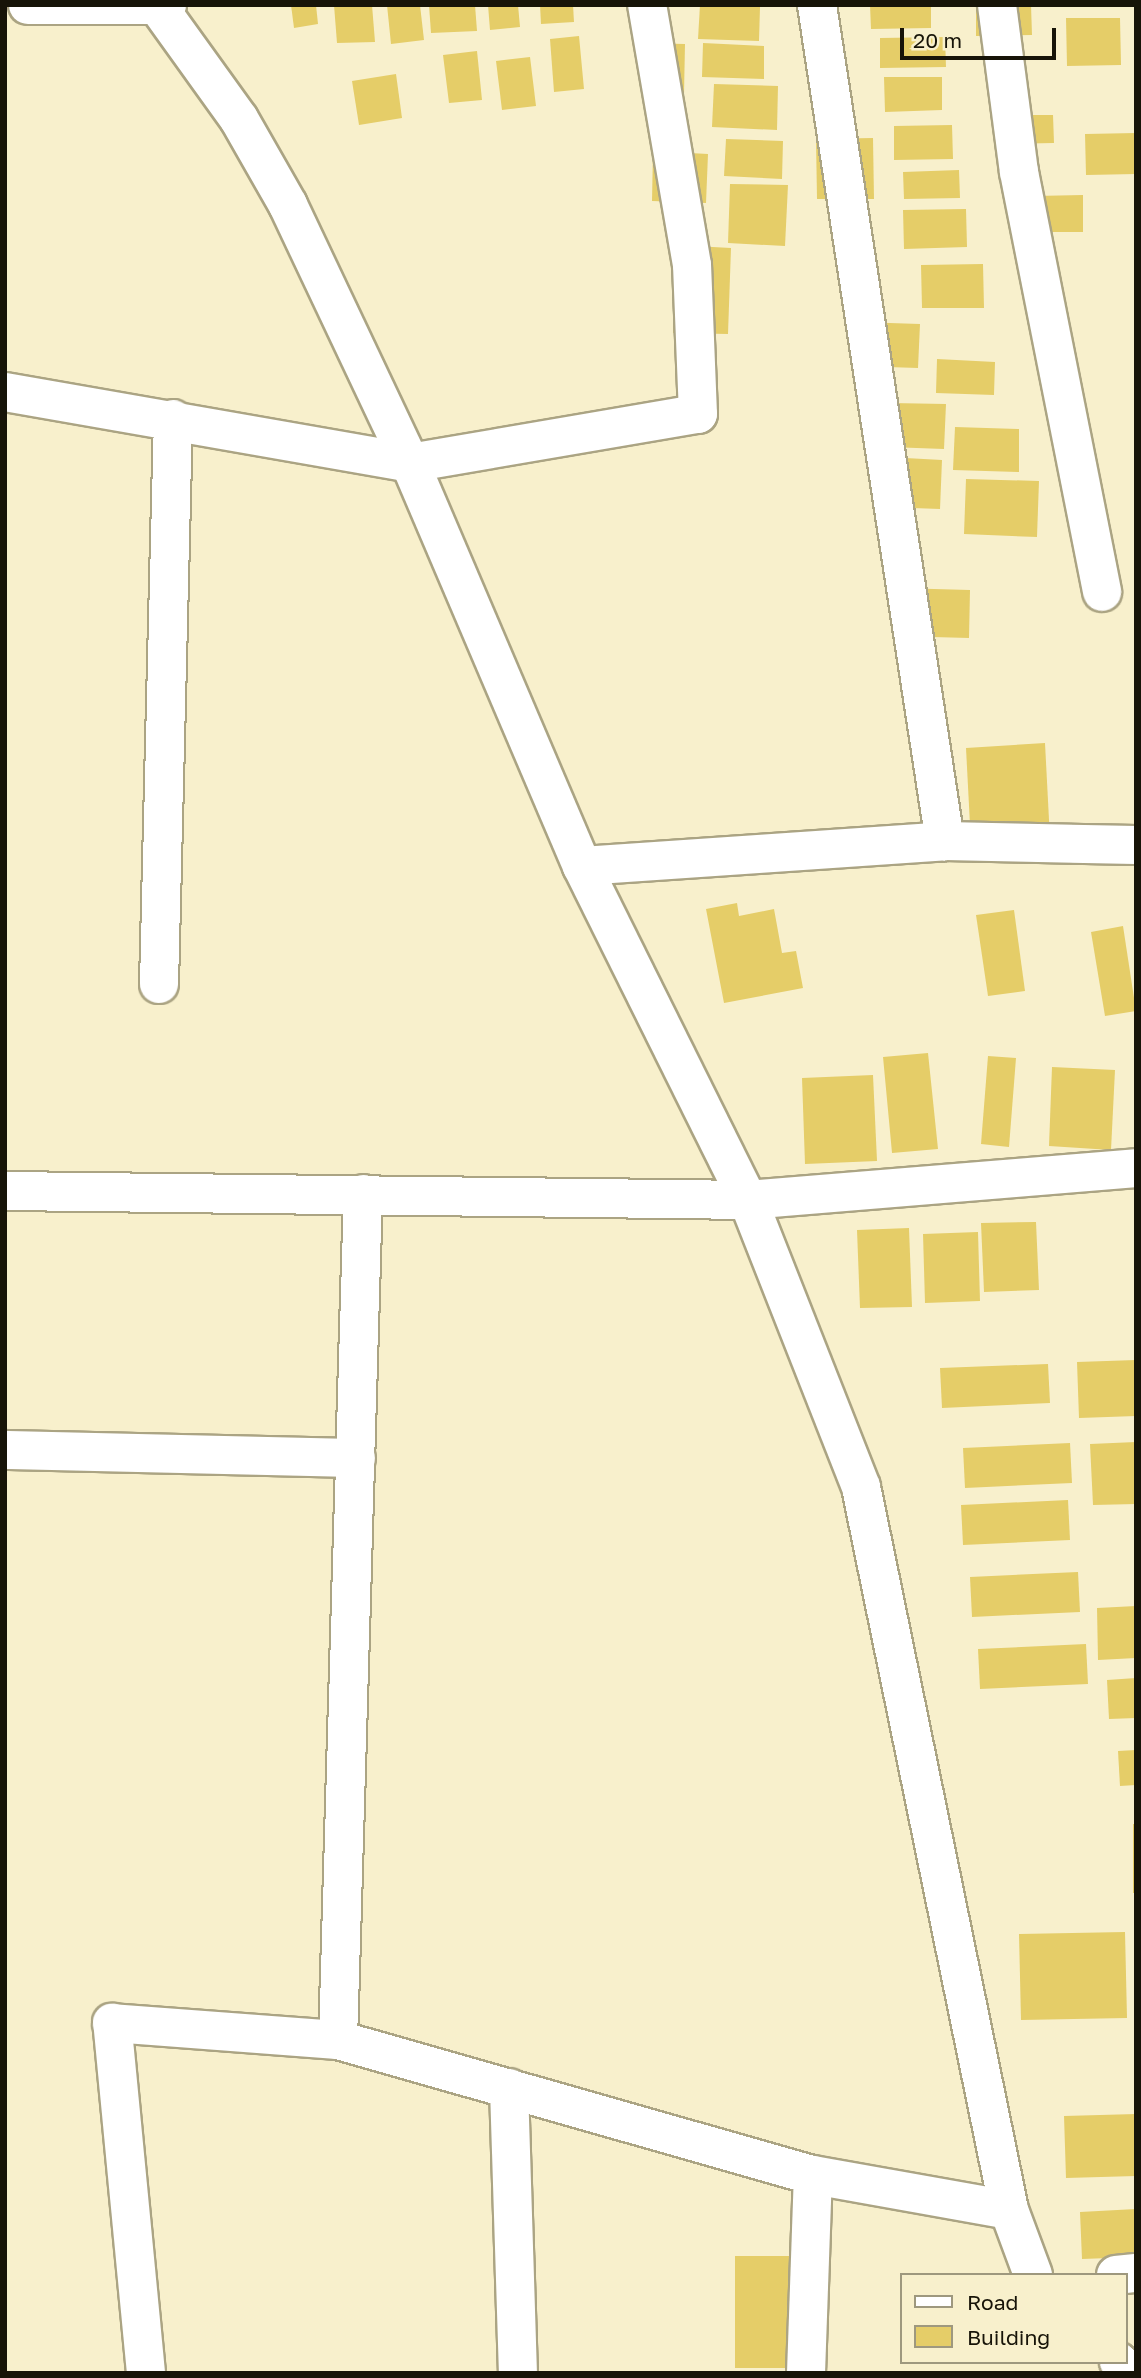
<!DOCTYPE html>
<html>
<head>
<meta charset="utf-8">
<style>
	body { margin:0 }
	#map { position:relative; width:1141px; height:2378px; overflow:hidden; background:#f8f0cc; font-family:"Golos Text",sans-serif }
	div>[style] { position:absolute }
	.building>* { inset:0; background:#e5cd68 }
	.roads { filter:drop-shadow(2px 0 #aba483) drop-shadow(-2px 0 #aba483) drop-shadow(0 2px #aba483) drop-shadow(0 -2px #aba483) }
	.minor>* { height:38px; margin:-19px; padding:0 19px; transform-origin:19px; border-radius:19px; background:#fff }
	span { translate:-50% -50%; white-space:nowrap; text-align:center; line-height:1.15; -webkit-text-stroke:5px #f8f0cc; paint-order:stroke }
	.frame { position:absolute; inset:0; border:7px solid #171408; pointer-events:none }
	.legend { position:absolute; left:900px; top:2273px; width:228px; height:91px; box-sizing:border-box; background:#f8f0cc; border:2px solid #9e987e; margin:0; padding:9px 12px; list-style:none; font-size:21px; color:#171408 }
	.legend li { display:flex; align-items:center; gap:14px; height:35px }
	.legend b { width:35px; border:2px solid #9e987e }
	.scale { position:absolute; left:900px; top:28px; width:156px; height:32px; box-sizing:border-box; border:4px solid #171408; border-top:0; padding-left:9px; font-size:21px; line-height:24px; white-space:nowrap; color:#171408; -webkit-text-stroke:5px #f8f0cc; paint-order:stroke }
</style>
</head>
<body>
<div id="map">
	<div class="building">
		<div style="clip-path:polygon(291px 5px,316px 5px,318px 24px,294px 28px)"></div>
		<div style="clip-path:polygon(334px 5px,372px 5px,375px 42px,337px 43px)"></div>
		<div style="clip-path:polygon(387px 5px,420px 5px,424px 40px,391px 44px)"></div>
		<div style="clip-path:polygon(429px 5px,475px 5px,477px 31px,431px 33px)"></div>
		<div style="clip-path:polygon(488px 5px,518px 5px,520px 27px,490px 30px)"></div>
		<div style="clip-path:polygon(540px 5px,573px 5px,574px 22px,541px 24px)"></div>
		<div style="clip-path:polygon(700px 5px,760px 7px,759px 41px,698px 39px)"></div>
		<div style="clip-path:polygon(870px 5px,931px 5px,931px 28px,871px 29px)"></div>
		<div style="clip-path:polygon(976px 5px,1031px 5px,1032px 35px,976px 36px)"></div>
		<div style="clip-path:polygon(1066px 18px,1120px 18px,1121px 65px,1067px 66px)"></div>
		<div style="clip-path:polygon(579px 36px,584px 89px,554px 92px,550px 39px)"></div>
		<div style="clip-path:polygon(945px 37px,946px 67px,880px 68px,880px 38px)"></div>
		<div style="clip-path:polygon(642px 43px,685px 44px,684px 94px,641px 92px)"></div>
		<div style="clip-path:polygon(703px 43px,764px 46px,764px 79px,702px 77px)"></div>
		<div style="clip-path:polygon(477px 51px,482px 100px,449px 103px,443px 55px)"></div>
		<div style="clip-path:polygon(530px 57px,536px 106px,502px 110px,496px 61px)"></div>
		<div style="clip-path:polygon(396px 74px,402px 118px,359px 125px,352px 81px)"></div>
		<div style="clip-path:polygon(884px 77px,942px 77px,942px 110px,885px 112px)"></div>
		<div style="clip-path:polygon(714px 84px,778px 86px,777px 130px,712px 127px)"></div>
		<div style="clip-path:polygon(1005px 115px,1053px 115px,1054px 143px,1005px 144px)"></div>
		<div style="clip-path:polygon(952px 125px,953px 159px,894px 160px,894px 126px)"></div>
		<div style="clip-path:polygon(1136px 133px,1136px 174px,1086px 175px,1085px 134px)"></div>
		<div style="clip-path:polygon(873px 138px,874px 199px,817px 199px,816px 139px)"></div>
		<div style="clip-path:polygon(726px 139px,783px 141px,782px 179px,724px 176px)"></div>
		<div style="clip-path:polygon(653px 151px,708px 154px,706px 203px,652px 201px)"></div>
		<div style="clip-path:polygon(959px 170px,960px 198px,904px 199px,903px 172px)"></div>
		<div style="clip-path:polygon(730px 184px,788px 185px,785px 246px,728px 243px)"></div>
		<div style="clip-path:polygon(1083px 195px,1083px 232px,1035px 232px,1035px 196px)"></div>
		<div style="clip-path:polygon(966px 209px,967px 247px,904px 249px,903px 210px)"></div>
		<div style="clip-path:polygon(676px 245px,731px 248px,728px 334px,673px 333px)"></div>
		<div style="clip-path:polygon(983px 264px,984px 308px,922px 308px,921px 265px)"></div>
		<div style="clip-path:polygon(859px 322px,920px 324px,918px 368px,857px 366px)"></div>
		<div style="clip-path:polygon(937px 359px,995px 362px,994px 395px,936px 393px)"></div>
		<div style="clip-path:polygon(891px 403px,946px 404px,944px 449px,889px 447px)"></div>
		<div style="clip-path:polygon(955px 427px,1019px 429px,1019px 472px,953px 470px)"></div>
		<div style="clip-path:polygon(887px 457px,942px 460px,940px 509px,885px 507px)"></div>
		<div style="clip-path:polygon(966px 479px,1039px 481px,1037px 537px,964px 534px)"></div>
		<div style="clip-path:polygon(898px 588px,970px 590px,969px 638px,896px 636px)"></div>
		<div style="clip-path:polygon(1045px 743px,1051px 858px,972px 863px,966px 748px)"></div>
		<div style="clip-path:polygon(737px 903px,739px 916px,774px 909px,782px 953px,796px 951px,803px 988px,724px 1003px,706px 909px)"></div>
		<div style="clip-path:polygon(1014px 910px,1025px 991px,988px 996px,976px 915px)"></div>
		<div style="clip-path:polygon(1123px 926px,1136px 1011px,1105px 1016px,1091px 932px)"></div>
		<div style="clip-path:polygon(928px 1053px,938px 1149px,892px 1153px,883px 1057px)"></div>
		<div style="clip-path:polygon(988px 1056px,1016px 1058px,1009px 1147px,981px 1144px)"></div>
		<div style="clip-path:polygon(1052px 1067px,1115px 1070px,1111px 1150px,1049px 1146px)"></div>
		<div style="clip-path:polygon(873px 1075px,877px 1161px,805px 1164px,802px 1078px)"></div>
		<div style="clip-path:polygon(1036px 1222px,1039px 1290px,984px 1292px,981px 1223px)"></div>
		<div style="clip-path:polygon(909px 1228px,912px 1307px,860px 1308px,857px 1230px)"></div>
		<div style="clip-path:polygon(978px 1232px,980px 1301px,925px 1303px,923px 1234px)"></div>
		<div style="clip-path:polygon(1136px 1360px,1136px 1416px,1079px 1418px,1077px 1362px)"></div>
		<div style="clip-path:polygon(1048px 1364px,1050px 1403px,942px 1408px,940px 1368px)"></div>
		<div style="clip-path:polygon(1136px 1442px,1136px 1504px,1093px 1505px,1090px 1444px)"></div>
		<div style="clip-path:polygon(1070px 1443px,1072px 1483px,965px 1488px,963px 1448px)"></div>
		<div style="clip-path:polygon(1068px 1500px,1070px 1540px,963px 1545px,961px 1505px)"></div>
		<div style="clip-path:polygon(1078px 1572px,1080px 1612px,972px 1617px,970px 1577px)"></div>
		<div style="clip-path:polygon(1136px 1606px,1136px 1658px,1098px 1660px,1097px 1608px)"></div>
		<div style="clip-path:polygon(1086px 1644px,1088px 1684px,980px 1689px,978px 1649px)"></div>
		<div style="clip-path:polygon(1136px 1678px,1136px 1718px,1109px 1719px,1107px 1680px)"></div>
		<div style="clip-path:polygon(1136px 1750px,1136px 1785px,1120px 1786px,1118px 1751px)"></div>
		<div style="clip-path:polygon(1133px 1824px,1136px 1824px,1136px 1893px,1133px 1893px)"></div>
		<div style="clip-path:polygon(1125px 1932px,1127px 2018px,1021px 2020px,1019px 1934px)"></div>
		<div style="clip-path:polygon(1136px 2114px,1136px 2176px,1066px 2178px,1064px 2116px)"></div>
		<div style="clip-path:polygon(1136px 2209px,1136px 2257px,1082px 2259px,1080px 2212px)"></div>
		<div style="clip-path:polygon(735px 2256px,790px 2256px,790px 2368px,735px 2368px)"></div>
	</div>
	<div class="roads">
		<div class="minor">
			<div style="left:28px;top:5px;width:139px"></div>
			<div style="left:157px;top:5px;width:140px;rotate:54.3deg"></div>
			<div style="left:239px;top:119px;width:99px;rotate:60.3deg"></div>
			<div style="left:288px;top:205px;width:285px;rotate:64.7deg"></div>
			<div style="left:410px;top:463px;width:438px;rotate:66.9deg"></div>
			<div style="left:582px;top:866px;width:373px;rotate:63.6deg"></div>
			<div style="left:748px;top:1200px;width:308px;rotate:68.5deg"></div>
			<div style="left:861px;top:1487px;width:738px;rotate:78.43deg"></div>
			<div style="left:1009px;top:2210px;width:69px;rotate:69.7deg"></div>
			<div style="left:817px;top:5px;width:846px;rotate:81.3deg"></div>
			<div style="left:997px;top:5px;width:168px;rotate:82.5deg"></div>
			<div style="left:1019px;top:172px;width:428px;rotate:78.8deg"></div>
			<div style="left:5px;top:392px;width:411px;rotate:9.9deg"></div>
			<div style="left:410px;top:463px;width:292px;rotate:-9.7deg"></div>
			<div style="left:698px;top:414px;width:149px;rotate:-92.3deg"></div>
			<div style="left:692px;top:265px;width:264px;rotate:-99.8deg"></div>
			<div style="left:582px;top:866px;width:364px;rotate:-3.9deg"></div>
			<div style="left:945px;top:841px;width:191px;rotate:1.2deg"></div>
			<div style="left:159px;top:984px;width:565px;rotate:-88.58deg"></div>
			<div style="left:5px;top:1191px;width:743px;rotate:0.69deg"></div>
			<div style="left:748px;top:1200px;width:389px;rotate:-4.7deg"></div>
			<div style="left:5px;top:1450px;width:351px;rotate:1.3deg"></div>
			<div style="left:338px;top:2040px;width:846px;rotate:-88.31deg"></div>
			<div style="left:509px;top:2088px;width:285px;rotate:88.2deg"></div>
			<div style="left:1116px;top:2275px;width:20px;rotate:-6deg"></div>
			<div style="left:1119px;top:2362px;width:16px;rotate:45deg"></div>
			<div style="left:146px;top:2373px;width:352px;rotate:-95.5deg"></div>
			<div style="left:112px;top:2023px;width:227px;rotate:4.3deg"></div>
			<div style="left:338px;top:2040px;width:494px;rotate:15.9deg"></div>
			<div style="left:813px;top:2175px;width:199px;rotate:10.1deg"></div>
			<div style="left:806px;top:2373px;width:198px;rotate:-88deg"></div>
		</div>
	</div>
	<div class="frame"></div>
	<ul class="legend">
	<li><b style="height:9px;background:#fff"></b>Road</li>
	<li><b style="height:19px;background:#e5cd68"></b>Building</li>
	</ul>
	<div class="scale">20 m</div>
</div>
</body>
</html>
